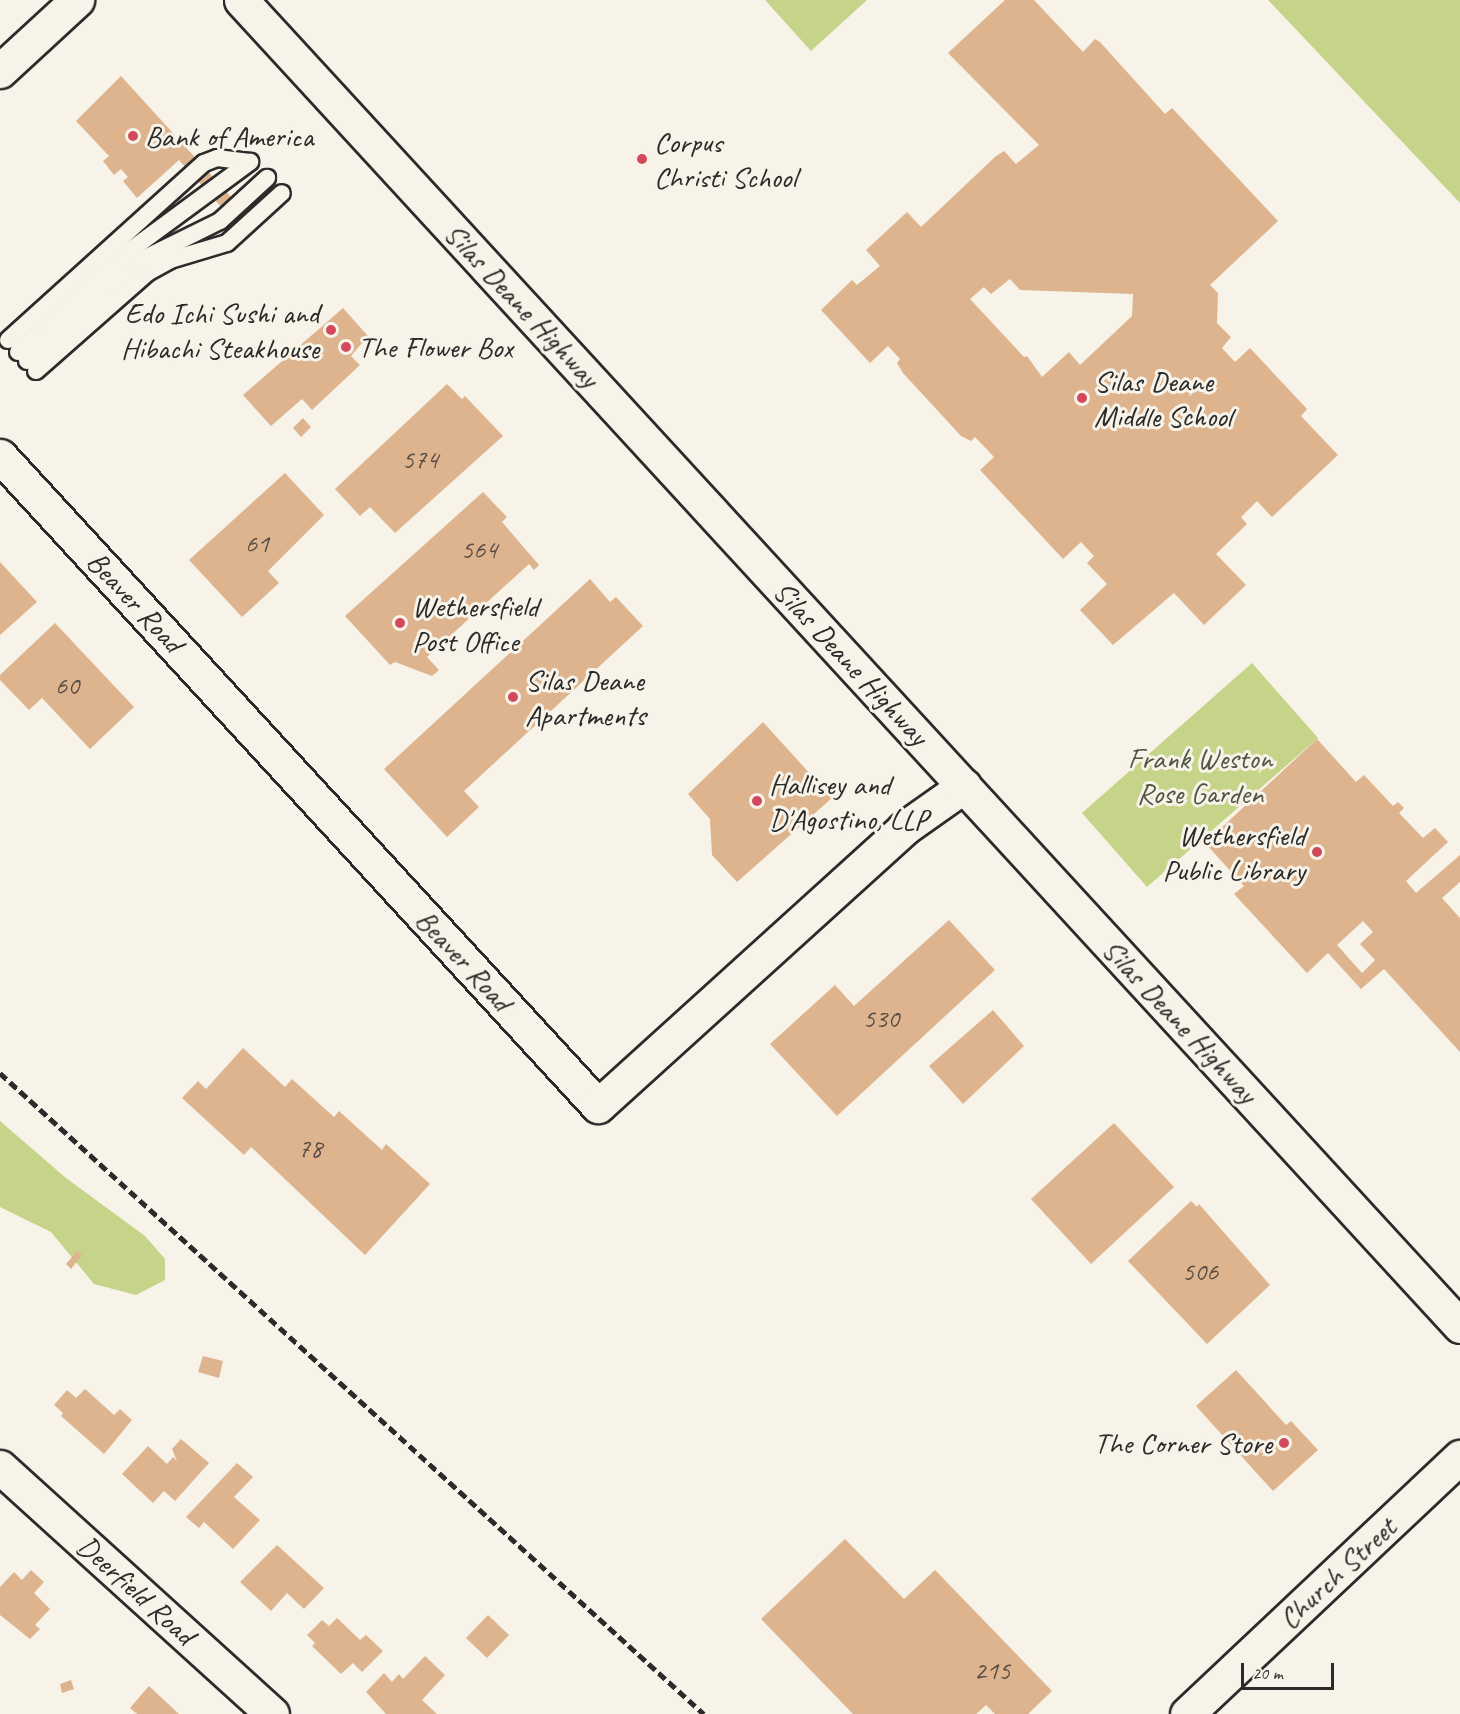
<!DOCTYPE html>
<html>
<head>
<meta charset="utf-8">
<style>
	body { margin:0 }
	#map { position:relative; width:1460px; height:1714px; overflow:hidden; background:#f7f3e8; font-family:Caveat,sans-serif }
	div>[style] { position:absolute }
	.green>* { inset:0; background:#c5d488 }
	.building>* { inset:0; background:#deb48e }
	.roads { filter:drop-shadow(2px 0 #2b2b2b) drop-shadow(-2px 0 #2b2b2b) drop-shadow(0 2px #2b2b2b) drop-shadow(0 -2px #2b2b2b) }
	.service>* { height:16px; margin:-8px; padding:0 8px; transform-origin:8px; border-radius:8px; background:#f7f3e8 }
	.minor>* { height:33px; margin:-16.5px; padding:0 16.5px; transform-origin:16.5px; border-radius:16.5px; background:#f7f3e8 }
	.tertiary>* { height:33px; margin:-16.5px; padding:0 16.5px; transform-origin:16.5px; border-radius:16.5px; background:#f7f3e8 }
	.primary>* { height:33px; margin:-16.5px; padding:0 16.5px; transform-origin:16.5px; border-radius:16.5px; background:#f7f3e8 }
	.rail>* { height:4.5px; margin-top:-2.25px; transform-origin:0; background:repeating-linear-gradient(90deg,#2b2b2b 0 9px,transparent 0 13.5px) }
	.dots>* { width:16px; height:16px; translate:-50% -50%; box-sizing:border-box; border:3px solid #f7f3e8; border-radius:50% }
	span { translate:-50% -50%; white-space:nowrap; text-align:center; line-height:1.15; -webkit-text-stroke:6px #f7f3e8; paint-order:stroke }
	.number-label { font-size:27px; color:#584d44 }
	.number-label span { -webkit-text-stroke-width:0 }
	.poi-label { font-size:30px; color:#2b2b2b }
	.left { translate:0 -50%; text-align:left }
	.right { translate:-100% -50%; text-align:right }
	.street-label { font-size:30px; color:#2b2b2b }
	.park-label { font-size:30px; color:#525542 }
	.scale { position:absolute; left:1241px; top:1663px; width:93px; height:27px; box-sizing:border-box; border:3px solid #2b2b2b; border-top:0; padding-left:8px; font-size:18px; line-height:21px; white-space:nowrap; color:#2b2b2b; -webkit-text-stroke:4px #f7f3e8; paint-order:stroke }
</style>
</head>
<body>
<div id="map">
	<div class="green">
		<div style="clip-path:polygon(765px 0,867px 0,811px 51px)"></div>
		<div style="clip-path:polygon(1268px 0,1460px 0,1460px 203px)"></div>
		<div style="clip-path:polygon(1252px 663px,1318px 738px,1147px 887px,1082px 813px)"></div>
		<div style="clip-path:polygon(0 1121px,66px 1178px,145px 1236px,165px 1259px,165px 1280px,136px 1295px,94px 1284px,51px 1232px,0 1207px)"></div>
	</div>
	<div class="building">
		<div style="clip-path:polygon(evenodd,1005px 0,1034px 0,1083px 52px,1095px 39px,1100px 42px,1165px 114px,1172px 108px,1278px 221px,1210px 285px,1218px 293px,1217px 323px,1231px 337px,1222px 348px,1235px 362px,1250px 348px,1307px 409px,1301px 416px,1338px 455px,1272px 517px,1257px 501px,1241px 517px,1247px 524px,1216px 554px,1246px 585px,1204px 625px,1174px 593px,1113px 645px,1080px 610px,1107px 584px,1087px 563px,1094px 556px,1081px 542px,1063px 559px,980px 470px,994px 457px,975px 437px,971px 441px,961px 436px,903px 373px,897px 363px,900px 359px,888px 346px,870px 363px,821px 310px,852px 280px,857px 285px,880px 266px,866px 250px,907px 212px,921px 227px,995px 157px,1004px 151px,1016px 164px,1039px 145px,948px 53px,1005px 0,1010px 279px,1020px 290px,1133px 294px,1132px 316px,1080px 365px,1069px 352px,1042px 377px,1027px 356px,1024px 357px,970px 299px,984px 287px,991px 294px,1010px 279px)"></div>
		<div style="clip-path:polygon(121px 76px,252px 220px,241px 229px,179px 160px,137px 198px,123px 181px,128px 177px,121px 169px,114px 175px,103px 161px,109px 156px,76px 121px)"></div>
		<div style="clip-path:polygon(343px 308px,368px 336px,351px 356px,360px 365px,312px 410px,302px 399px,271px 426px,243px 395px)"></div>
		<div style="clip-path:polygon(447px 384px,462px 399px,465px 396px,503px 436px,395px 533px,370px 507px,360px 516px,335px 489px)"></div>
		<div style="clip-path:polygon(303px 418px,311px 427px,301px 437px,293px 428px)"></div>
		<div style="clip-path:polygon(285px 473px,324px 515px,268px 571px,279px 583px,242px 617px,189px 560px)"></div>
		<div style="clip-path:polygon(483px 492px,507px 517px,502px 522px,539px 565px,534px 570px,529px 564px,427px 657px,439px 670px,432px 676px,395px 662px,390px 665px,345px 616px)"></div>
		<div style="clip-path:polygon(0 562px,37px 602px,0 635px)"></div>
		<div style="clip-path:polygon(590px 579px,610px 602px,616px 597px,643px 626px,464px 791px,479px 807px,447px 837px,384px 769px)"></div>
		<div style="clip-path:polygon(55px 623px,134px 707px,90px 749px,42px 698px,29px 710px,0 680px,0 675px)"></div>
		<div style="clip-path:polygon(763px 722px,832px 798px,737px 882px,712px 855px,710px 819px,688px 794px)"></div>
		<div style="clip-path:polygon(evenodd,1317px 739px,1356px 782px,1364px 775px,1393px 806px,1398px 802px,1404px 808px,1399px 813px,1423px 838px,1435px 828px,1448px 842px,1406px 881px,1416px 893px,1460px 855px,1460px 882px,1442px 898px,1460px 918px,1460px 1052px,1384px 969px,1361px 989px,1328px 953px,1307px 973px,1234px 894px,1244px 886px,1205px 843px,1317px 739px,1363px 921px,1373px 932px,1360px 944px,1375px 960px,1362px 973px,1337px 945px,1363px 921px)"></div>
		<div style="clip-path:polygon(949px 920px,995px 970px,837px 1116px,770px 1044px,835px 985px,854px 1006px)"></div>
		<div style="clip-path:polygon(993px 1010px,1024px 1046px,963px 1104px,929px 1066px)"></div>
		<div style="clip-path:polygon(243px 1048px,285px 1087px,292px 1079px,334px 1117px,339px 1111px,382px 1150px,386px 1144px,430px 1184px,365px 1255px,251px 1147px,244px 1155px,182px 1098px,198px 1081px,206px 1089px)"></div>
		<div style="clip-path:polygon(1114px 1123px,1174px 1187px,1091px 1264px,1031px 1199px)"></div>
		<div style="clip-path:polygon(1191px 1201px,1197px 1207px,1199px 1204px,1270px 1285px,1207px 1344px,1128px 1261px)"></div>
		<div style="clip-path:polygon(77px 1251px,82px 1255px,71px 1269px,66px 1264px)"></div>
		<div style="clip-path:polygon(203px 1356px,223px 1361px,219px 1378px,198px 1372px)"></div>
		<div style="clip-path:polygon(1236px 1370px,1286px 1425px,1291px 1421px,1318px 1450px,1273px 1491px,1196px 1406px)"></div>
		<div style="clip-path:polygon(85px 1389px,114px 1415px,120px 1409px,132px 1420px,104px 1454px,61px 1416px,63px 1413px,54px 1405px,67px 1390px,76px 1398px)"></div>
		<div style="clip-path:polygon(181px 1439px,209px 1463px,175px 1501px,164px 1491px,153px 1503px,122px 1474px,148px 1446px,167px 1464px,173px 1457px,177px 1461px,172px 1449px)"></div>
		<div style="clip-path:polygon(237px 1463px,253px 1477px,234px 1497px,260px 1520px,233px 1549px,204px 1522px,199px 1528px,186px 1517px)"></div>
		<div style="clip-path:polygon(845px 1539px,904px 1599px,935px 1570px,1052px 1691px,1028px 1714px,995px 1714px,986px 1705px,976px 1714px,853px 1714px,761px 1619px)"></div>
		<div style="clip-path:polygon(277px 1545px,324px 1588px,304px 1609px,287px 1593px,271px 1611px,240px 1582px)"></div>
		<div style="clip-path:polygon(31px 1570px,44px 1582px,34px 1593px,50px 1609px,35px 1625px,40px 1629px,30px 1639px,0 1615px,0 1587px,14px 1572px,22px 1580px)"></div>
		<div style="clip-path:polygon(488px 1615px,509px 1635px,487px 1658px,466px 1638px)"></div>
		<div style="clip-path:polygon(337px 1618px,360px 1640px,366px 1635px,383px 1651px,362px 1672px,353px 1663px,341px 1674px,312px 1646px,315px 1643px,307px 1635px,322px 1620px,329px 1626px)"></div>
		<div style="clip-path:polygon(425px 1656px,445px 1675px,422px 1700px,437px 1714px,386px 1714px,366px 1692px,384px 1673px,392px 1682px,399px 1674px,403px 1679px)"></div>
		<div style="clip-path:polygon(71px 1680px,74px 1689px,62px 1693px,60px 1684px)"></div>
		<div style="clip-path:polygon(149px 1686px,179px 1714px,137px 1714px,130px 1708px)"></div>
	</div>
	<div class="roads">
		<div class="service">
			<div style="left:8px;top:340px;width:264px;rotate:-42.1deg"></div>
			<div style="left:204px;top:163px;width:14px;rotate:-21deg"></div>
			<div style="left:217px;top:158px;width:33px;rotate:7deg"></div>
			<div style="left:18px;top:352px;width:154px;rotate:-42.1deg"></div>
			<div style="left:132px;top:249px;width:147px;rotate:-36.4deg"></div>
			<div style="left:27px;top:361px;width:146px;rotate:-42.2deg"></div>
			<div style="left:135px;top:263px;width:95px;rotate:-26.3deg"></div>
			<div style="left:220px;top:221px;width:64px;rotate:-42.5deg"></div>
			<div style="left:36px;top:371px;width:148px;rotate:-41.4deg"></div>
			<div style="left:147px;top:273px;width:26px;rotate:-29deg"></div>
			<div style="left:170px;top:260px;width:59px;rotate:-16.6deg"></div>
			<div style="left:227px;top:243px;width:74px;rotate:-42.3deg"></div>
		</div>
		<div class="minor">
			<div style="left:0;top:71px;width:105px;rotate:-42.7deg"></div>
			<div style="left:0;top:456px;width:883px;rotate:47.39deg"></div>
			<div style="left:598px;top:1106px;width:412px;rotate:-42.2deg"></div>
			<div style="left:903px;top:829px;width:75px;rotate:-35.2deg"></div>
			<div style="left:0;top:1467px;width:367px;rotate:42.2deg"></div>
		</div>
		<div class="tertiary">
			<div style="left:1187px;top:1714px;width:375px;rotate:-43.3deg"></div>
		</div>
		<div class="primary">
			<div style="left:241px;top:0;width:1801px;rotate:47.41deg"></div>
		</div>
	</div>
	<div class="rail">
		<div style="left:0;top:1073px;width:952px;rotate:42.32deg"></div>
	</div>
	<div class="dots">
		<div style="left:133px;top:136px;background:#d1495b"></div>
		<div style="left:642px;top:159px;background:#d1495b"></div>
		<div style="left:331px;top:330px;background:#d1495b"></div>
		<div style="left:346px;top:347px;background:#d1495b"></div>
		<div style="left:1082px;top:398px;background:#d1495b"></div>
		<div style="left:400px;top:623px;background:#d1495b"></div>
		<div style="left:513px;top:697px;background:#d1495b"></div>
		<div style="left:757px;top:801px;background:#d1495b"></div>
		<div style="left:1317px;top:852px;background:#d1495b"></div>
		<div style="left:1284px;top:1443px;background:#d1495b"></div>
	</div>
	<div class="number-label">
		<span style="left:420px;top:460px">574</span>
		<span style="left:257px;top:544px">61</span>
		<span style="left:479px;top:550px">564</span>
		<span style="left:67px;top:686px">60</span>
		<span style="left:881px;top:1019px">530</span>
		<span style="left:310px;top:1149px">78</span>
		<span style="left:1200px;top:1272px">506</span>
		<span style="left:992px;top:1671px">215</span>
	</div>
	<div class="poi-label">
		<span class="left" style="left:145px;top:136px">Bank of America</span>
		<span class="left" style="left:654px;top:159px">Corpus<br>Christi School</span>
		<span class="right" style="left:319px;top:330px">Edo Ichi Sushi and<br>Hibachi Steakhouse</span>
		<span class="left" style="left:358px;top:347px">The Flower Box</span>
		<span class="left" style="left:1094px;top:398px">Silas Deane<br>Middle School</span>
		<span class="left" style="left:412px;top:623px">Wethersfield<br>Post Office</span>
		<span class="left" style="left:525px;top:697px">Silas Deane<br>Apartments</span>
		<span class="left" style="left:769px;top:801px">Hallisey and<br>D'Agostino, LLP</span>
		<span class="right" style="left:1305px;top:852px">Wethersfield<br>Public Library</span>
		<span class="right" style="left:1272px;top:1443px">The Corner Store</span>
	</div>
	<div class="street-label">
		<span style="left:522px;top:305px;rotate:47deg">Silas Deane Highway</span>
		<span style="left:135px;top:602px;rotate:47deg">Beaver Road</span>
		<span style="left:851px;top:663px;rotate:47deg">Silas Deane Highway</span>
		<span style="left:464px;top:960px;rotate:47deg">Beaver Road</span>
		<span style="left:1180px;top:1021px;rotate:47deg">Silas Deane Highway</span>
		<span style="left:1337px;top:1573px;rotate:-43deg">Church Street</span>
		<span style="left:136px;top:1590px;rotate:42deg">Deerfield Road</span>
	</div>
	<div class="park-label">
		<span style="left:1200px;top:775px">Frank Weston<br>Rose Garden</span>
	</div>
	<div class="scale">20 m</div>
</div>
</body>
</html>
